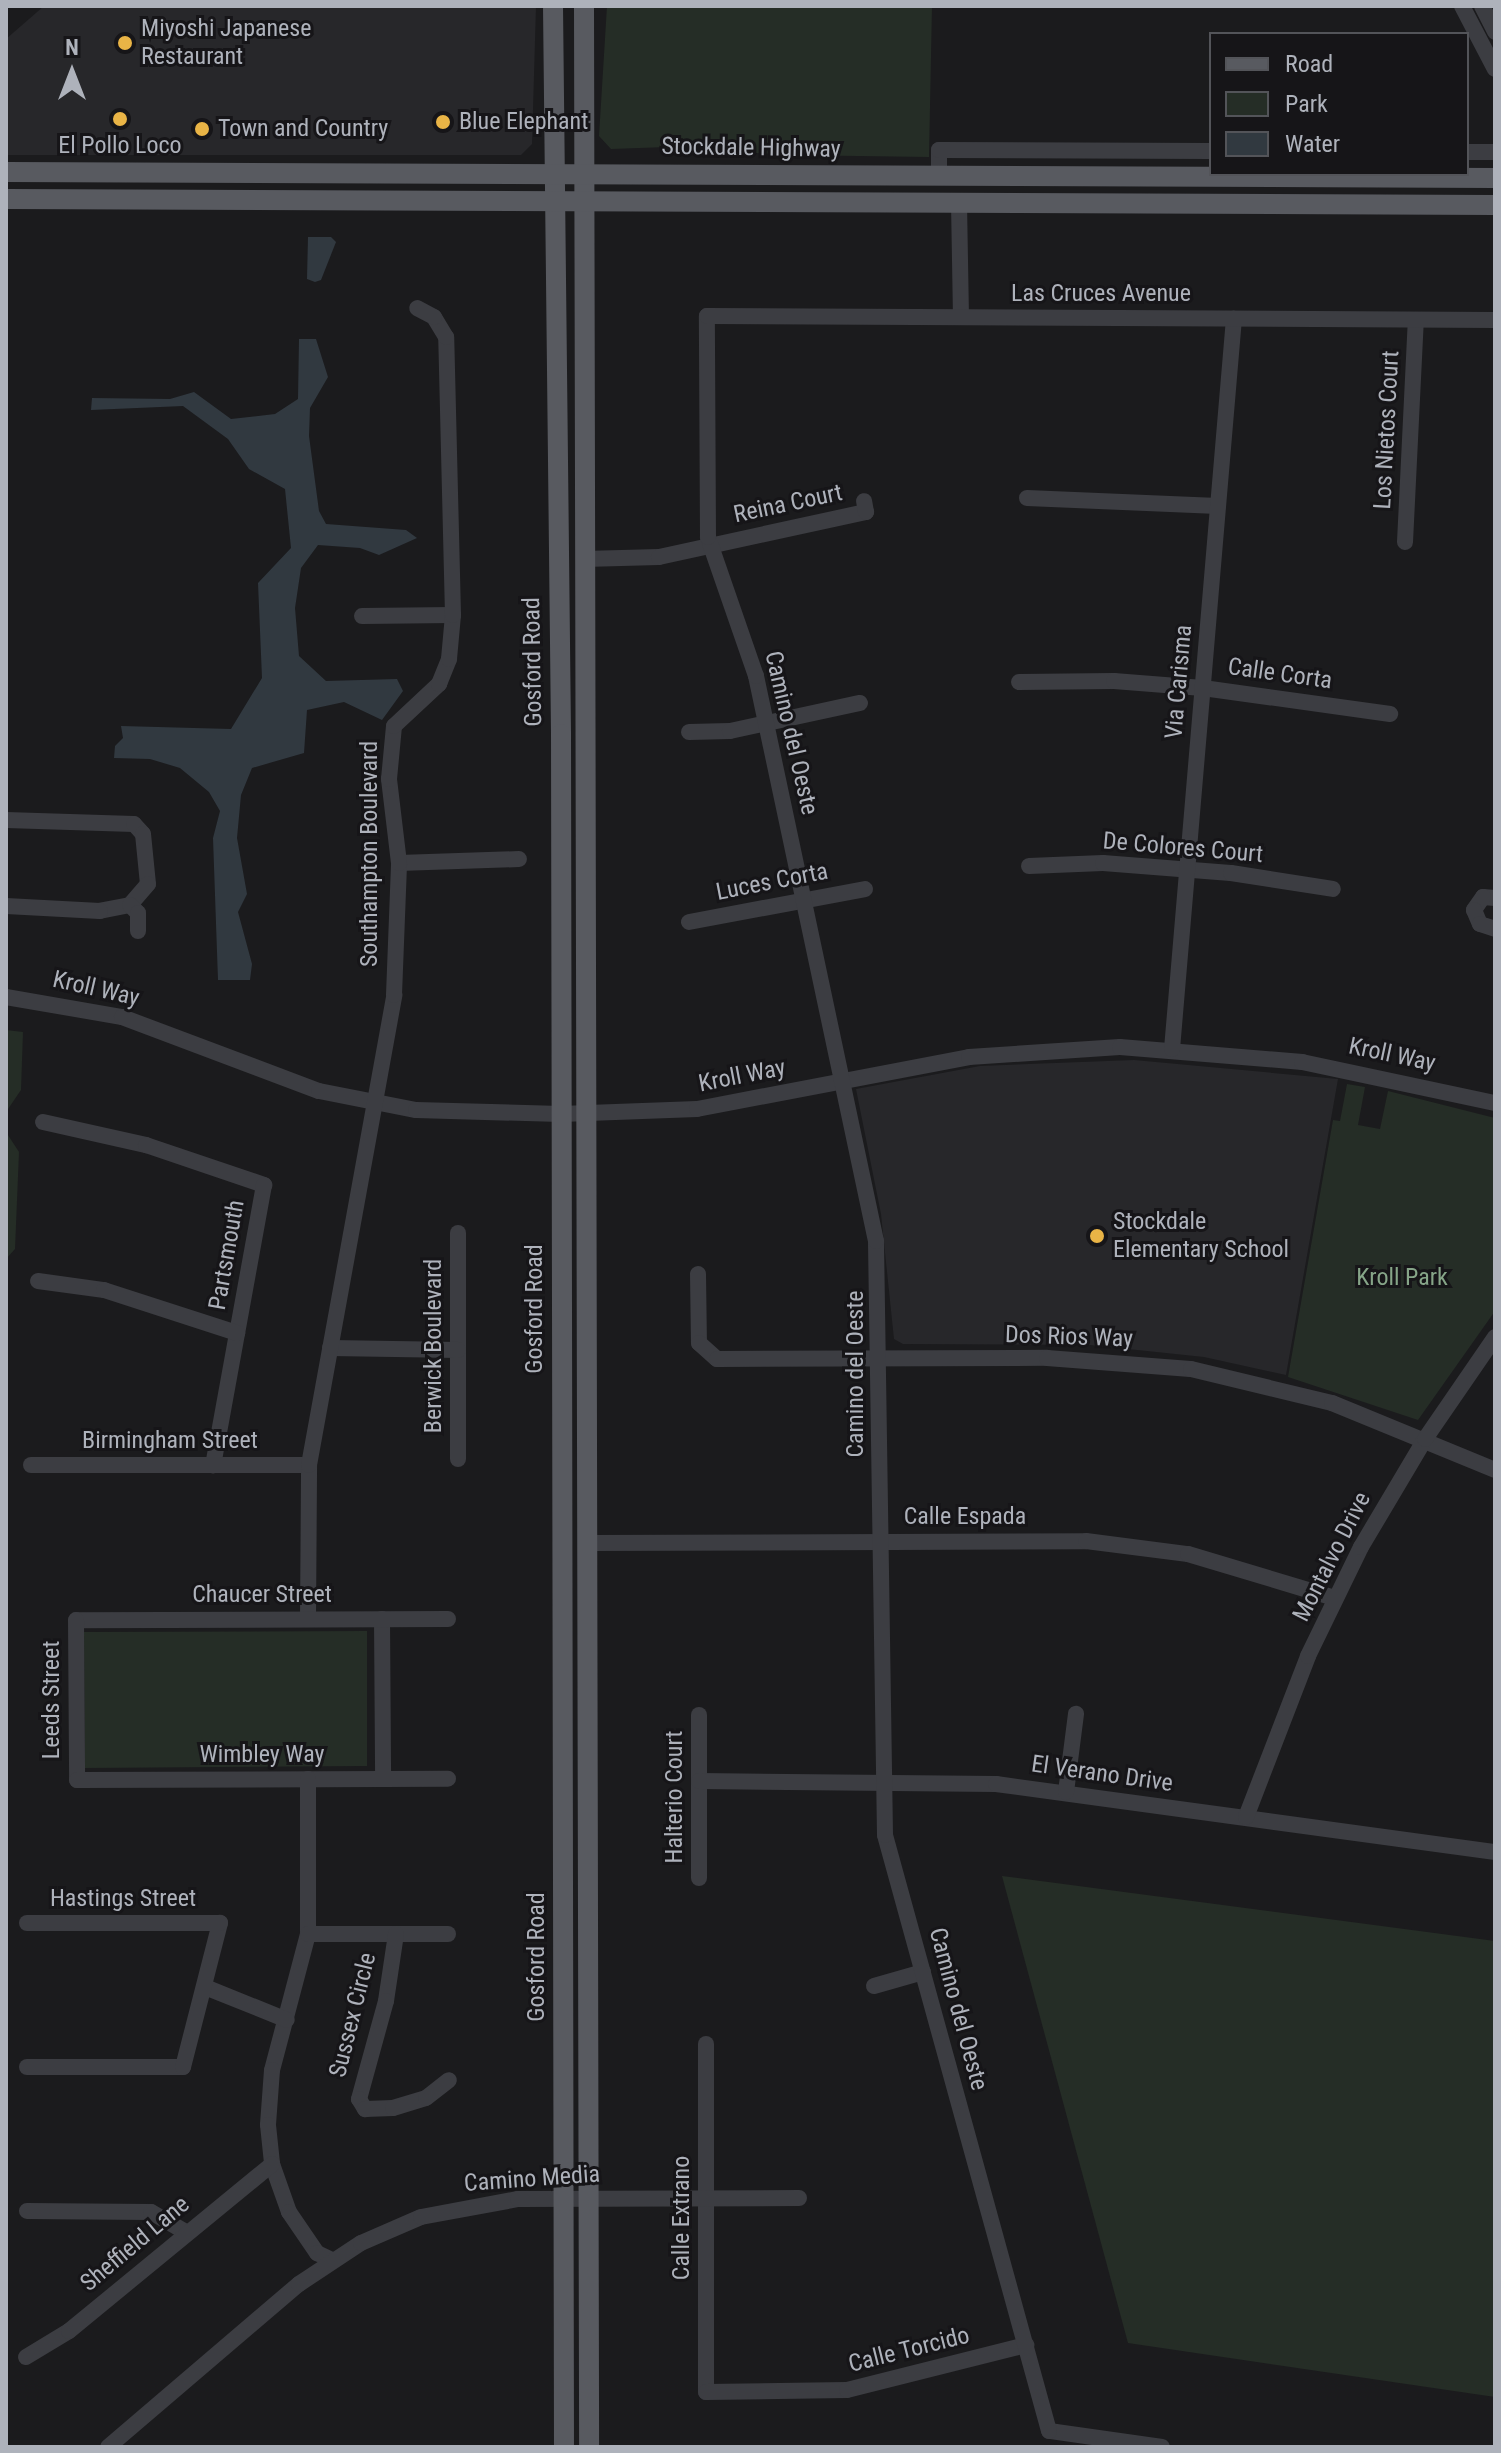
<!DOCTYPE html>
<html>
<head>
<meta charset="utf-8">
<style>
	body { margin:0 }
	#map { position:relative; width:1501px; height:2453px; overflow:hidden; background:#1b1b1d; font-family:"Roboto Condensed",sans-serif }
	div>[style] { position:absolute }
	.built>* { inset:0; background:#27272a }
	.green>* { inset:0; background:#252d26 }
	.water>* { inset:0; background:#313940 }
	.minor>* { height:16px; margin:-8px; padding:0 8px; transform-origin:8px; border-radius:8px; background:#3c3d42 }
	.major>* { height:20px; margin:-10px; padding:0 10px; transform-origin:10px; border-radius:10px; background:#585a60 }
	.dots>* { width:22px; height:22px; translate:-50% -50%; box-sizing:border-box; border:4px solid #161518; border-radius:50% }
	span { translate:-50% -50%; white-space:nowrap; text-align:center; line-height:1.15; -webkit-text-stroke:6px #161518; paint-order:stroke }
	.poi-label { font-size:24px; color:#aeb2bb }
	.left { translate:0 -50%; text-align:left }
	.street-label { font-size:24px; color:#aeb2bb }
	.park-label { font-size:24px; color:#86a588 }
	.frame { position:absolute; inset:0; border:8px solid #aeb2bb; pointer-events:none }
	.legend { position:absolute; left:1209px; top:32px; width:260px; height:144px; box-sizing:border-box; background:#161518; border:2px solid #535459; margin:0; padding:10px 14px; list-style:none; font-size:24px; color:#aeb2bb }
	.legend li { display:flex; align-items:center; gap:16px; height:40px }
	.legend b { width:40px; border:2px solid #535459 }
	.north { position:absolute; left:32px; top:32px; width:80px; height:80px; -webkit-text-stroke:6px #161518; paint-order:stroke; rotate:0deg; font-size:22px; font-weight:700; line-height:32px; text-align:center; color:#aeb2bb }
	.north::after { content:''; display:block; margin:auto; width:28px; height:36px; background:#aeb2bb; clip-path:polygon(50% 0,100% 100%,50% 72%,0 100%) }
</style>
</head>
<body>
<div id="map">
	<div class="built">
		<div style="clip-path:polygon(44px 6px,536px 6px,532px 144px,521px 155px,6px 155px,6px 39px)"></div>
		<div style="clip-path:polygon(1134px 1060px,1338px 1079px,1286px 1375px,1204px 1357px,1090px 1345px,903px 1344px,894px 1339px,881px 1214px,856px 1089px,980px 1066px)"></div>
	</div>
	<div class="green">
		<div style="clip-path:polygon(607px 6px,932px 6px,929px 157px,787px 155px,667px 147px,611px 149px,599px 136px)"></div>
		<div style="clip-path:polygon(6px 1030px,23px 1032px,21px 1090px,6px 1112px)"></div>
		<div style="clip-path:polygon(1347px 1084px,1365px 1087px,1358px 1125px,1380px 1129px,1388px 1091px,1495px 1118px,1495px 1311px,1418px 1420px,1288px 1377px,1333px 1120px,1340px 1121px)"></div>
		<div style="clip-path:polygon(6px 1132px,19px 1152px,15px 1249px,6px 1259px)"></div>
		<div style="clip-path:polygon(367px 1631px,367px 1766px,85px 1768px,84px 1632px)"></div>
		<div style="clip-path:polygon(1002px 1876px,1495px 1941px,1495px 2397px,1128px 2343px)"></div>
	</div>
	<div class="water">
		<div style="clip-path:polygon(308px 237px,331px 237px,336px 242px,321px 280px,315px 282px,307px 279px)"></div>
		<div style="clip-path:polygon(299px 339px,316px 339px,328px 377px,310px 408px,309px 436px,319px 511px,326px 524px,406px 530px,417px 538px,379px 555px,360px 548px,318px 545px,301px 568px,295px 608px,299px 656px,326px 681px,397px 679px,403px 691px,382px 720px,344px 702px,307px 710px,304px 753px,252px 768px,241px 795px,237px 838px,247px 894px,238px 912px,252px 964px,250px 980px,218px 980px,213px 838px,220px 811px,209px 792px,180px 768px,150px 759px,114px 758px,115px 746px,123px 738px,121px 726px,231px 729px,262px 678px,258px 583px,291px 548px,285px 489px,249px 469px,228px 439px,183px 406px,91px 410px,92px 398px,170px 399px,194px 392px,231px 419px,275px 414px,298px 399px)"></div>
	</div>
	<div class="minor">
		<div style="left:1462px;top:6px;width:71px;rotate:62.4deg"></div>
		<div style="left:1482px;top:6px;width:29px;rotate:63deg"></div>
		<div style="left:1467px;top:152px;width:28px"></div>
		<div style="left:939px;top:177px;width:27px;rotate:-90deg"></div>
		<div style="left:939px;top:150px;width:272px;rotate:0.2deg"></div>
		<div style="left:959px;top:203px;width:114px;rotate:89deg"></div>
		<div style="left:1027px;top:498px;width:191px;rotate:2.4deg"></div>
		<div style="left:1405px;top:542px;width:222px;rotate:-87.2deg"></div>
		<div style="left:584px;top:559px;width:75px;rotate:-1.5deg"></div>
		<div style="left:659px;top:557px;width:212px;rotate:-12.3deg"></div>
		<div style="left:866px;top:512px;width:11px;rotate:-100deg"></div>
		<div style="left:362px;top:616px;width:91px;rotate:-0.6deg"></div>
		<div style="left:1019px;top:682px;width:95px;rotate:-0.6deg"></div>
		<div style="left:1114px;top:681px;width:89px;rotate:4.5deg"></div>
		<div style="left:1203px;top:688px;width:189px;rotate:7.9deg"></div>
		<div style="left:689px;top:732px;width:41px;rotate:-1.4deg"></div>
		<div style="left:730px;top:731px;width:133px;rotate:-12.2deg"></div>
		<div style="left:6px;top:820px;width:128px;rotate:1.8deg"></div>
		<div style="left:134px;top:824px;width:13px;rotate:48deg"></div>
		<div style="left:143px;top:834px;width:50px;rotate:84.3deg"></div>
		<div style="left:148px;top:884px;width:28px;rotate:131deg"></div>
		<div style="left:130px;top:905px;width:31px;rotate:169deg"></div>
		<div style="left:100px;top:911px;width:94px;rotate:-177deg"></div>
		<div style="left:399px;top:863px;width:120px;rotate:-1.9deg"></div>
		<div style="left:1029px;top:866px;width:74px;rotate:-2.3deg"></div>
		<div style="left:1103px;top:863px;width:128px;rotate:4.5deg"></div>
		<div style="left:1231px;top:873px;width:103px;rotate:8.9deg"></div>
		<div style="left:1495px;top:898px;width:12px;rotate:-175deg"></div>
		<div style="left:1483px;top:897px;width:16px;rotate:125deg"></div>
		<div style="left:1474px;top:910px;width:15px;rotate:67deg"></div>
		<div style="left:1480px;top:924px;width:16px;rotate:18deg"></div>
		<div style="left:130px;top:905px;width:11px;rotate:45deg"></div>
		<div style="left:138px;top:913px;width:18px;rotate:90deg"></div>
		<div style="left:689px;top:922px;width:179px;rotate:-10.6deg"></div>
		<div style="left:6px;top:997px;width:118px;rotate:9.8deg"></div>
		<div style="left:122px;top:1017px;width:210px;rotate:20.6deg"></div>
		<div style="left:319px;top:1091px;width:99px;rotate:11.1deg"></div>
		<div style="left:416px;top:1110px;width:145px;rotate:1.6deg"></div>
		<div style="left:561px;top:1114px;width:136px;rotate:-2.1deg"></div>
		<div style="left:697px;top:1109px;width:277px;rotate:-10.8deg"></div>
		<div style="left:969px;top:1057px;width:151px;rotate:-3.8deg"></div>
		<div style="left:1120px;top:1047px;width:183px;rotate:4.7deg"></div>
		<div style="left:1302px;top:1062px;width:197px;rotate:12deg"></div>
		<div style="left:1172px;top:1049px;width:733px;rotate:-85.15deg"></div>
		<div style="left:43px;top:1122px;width:106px;rotate:12.6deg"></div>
		<div style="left:146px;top:1145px;width:125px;rotate:18.7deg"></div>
		<div style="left:264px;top:1185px;width:285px;rotate:100.3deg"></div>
		<div style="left:458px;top:1233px;width:226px;rotate:90deg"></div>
		<div style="left:698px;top:1274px;width:69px;rotate:89.2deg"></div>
		<div style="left:699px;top:1343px;width:24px;rotate:42deg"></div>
		<div style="left:717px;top:1359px;width:330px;rotate:-0.2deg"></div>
		<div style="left:1047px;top:1358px;width:144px;rotate:4.4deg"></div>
		<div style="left:1191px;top:1369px;width:145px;rotate:13.6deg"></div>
		<div style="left:1332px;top:1403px;width:176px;rotate:22.3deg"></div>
		<div style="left:38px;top:1281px;width:67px;rotate:7.8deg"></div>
		<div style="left:104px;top:1290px;width:140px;rotate:17.9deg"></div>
		<div style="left:330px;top:1348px;width:128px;rotate:0.9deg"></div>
		<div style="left:31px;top:1465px;width:278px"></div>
		<div style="left:587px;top:1543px;width:499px;rotate:-0.2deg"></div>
		<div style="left:1086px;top:1541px;width:103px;rotate:7.3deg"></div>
		<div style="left:1188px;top:1554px;width:153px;rotate:16.7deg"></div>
		<div style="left:308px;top:1619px;width:154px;rotate:-89.6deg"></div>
		<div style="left:309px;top:1465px;width:478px;rotate:-79.7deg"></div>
		<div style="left:394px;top:995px;width:132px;rotate:-87.8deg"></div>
		<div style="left:399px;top:863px;width:85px;rotate:-96.8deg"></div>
		<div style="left:389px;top:779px;width:53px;rotate:-84.6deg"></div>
		<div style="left:394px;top:726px;width:62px;rotate:-43deg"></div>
		<div style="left:439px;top:684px;width:27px;rotate:-68deg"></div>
		<div style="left:449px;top:659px;width:44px;rotate:-84.8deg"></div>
		<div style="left:453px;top:615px;width:278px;rotate:-91.4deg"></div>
		<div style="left:446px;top:337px;width:23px;rotate:-121deg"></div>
		<div style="left:434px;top:317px;width:19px;rotate:-152deg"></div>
		<div style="left:382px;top:1619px;width:160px;rotate:89.6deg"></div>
		<div style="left:448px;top:1619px;width:372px;rotate:179.8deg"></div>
		<div style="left:76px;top:1620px;width:160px;rotate:89.6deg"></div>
		<div style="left:77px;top:1780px;width:371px;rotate:-0.2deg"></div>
		<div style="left:699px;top:1715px;width:163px;rotate:90deg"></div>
		<div style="left:308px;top:1779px;width:155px;rotate:90deg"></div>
		<div style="left:308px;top:1934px;width:141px;rotate:104.8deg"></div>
		<div style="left:272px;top:2070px;width:55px;rotate:94.2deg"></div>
		<div style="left:268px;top:2125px;width:39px;rotate:84deg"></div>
		<div style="left:272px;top:2164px;width:51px;rotate:70.5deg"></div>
		<div style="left:289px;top:2212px;width:50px;rotate:55.7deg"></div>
		<div style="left:317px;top:2253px;width:17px;rotate:25deg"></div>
		<div style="left:699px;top:1781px;width:297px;rotate:0.6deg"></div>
		<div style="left:996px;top:1784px;width:504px;rotate:7.76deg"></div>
		<div style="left:1066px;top:1792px;width:79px;rotate:-82.7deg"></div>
		<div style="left:1246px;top:1817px;width:173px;rotate:-68.9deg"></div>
		<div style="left:1308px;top:1656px;width:121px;rotate:-64.1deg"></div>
		<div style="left:1361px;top:1547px;width:126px;rotate:-59.3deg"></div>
		<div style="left:1425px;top:1439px;width:124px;rotate:-55.5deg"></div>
		<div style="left:308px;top:1934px;width:140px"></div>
		<div style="left:396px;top:1934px;width:68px;rotate:98.5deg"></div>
		<div style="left:386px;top:2001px;width:102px;rotate:105.4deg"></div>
		<div style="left:359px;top:2099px;width:12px;rotate:59deg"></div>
		<div style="left:365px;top:2109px;width:28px;rotate:-2deg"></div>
		<div style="left:393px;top:2108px;width:34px;rotate:-17deg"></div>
		<div style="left:426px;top:2098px;width:29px;rotate:-38deg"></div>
		<div style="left:874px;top:1986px;width:51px;rotate:-15.9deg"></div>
		<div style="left:205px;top:1987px;width:88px;rotate:21.9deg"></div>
		<div style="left:706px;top:2044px;width:348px;rotate:90deg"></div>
		<div style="left:706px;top:2392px;width:141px;rotate:-0.8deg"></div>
		<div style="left:847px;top:2390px;width:185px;rotate:-14.1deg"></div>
		<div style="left:27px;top:2067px;width:156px"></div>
		<div style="left:183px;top:2067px;width:149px;rotate:-75.6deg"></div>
		<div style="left:220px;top:1923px;width:193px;rotate:180deg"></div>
		<div style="left:27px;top:2211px;width:124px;rotate:0.5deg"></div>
		<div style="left:151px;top:2212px;width:39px;rotate:30deg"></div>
		<div style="left:26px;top:2357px;width:50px;rotate:-31.2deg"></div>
		<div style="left:69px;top:2331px;width:263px;rotate:-39.4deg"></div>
		<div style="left:108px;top:2447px;width:251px;rotate:-40.5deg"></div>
		<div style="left:299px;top:2284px;width:74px;rotate:-33.5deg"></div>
		<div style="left:361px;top:2243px;width:65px;rotate:-23.4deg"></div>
		<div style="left:421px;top:2217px;width:99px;rotate:-10.5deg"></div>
		<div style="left:518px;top:2199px;width:281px;rotate:-0.2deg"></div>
		<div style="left:1162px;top:2447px;width:114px;rotate:-171.9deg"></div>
		<div style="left:1049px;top:2431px;width:618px;rotate:-105.39deg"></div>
		<div style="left:885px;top:1835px;width:594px;rotate:-90.87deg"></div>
		<div style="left:876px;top:1241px;width:578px;rotate:-101.99deg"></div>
		<div style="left:756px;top:676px;width:147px;rotate:-109.1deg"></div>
		<div style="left:708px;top:537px;width:221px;rotate:-90.3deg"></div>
		<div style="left:707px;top:316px;width:788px;rotate:0.29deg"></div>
	</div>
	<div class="major">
		<div style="left:553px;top:6px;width:728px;rotate:89.37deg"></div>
		<div style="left:561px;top:734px;width:1713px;rotate:89.9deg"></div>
		<div style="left:584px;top:6px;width:2441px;rotate:89.88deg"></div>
		<div style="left:6px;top:172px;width:1489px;rotate:0.23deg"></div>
		<div style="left:6px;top:199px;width:1489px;rotate:0.23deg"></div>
	</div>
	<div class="dots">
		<div style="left:125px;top:43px;background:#e9b446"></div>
		<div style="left:120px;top:119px;background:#e9b446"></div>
		<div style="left:443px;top:122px;background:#e9b446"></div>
		<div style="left:202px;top:129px;background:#e9b446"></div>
		<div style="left:1097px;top:1236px;background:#e9b446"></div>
	</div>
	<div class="poi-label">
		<span class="left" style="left:141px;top:43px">Miyoshi Japanese<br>Restaurant</span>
		<span class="left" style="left:459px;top:122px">Blue Elephant</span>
		<span class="left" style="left:218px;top:129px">Town and Country</span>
		<span style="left:120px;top:146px">El Pollo Loco</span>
		<span class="left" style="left:1113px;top:1236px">Stockdale<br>Elementary School</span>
	</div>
	<div class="street-label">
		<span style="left:751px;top:148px;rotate:1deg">Stockdale Highway</span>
		<span style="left:1101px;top:294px">Las Cruces Avenue</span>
		<span style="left:1387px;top:430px;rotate:-87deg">Los Nietos Court</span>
		<span style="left:788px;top:504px;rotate:-12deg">Reina Court</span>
		<span style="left:533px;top:662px;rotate:-91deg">Gosford Road</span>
		<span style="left:1280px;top:674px;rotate:8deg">Calle Corta</span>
		<span style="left:1179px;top:682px;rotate:-85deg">Via Carisma</span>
		<span style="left:791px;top:733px;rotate:77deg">Camino del Oeste</span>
		<span style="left:1183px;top:848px;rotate:5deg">De Colores Court</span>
		<span style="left:370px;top:854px;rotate:-90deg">Southampton Boulevard</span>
		<span style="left:772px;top:882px;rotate:-11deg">Luces Corta</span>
		<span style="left:96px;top:989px;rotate:13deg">Kroll Way</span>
		<span style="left:1392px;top:1055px;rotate:12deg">Kroll Way</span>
		<span style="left:742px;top:1076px;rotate:-11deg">Kroll Way</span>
		<span style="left:227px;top:1255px;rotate:-80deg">Partsmouth</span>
		<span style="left:535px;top:1309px;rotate:-90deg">Gosford Road</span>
		<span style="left:1069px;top:1337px;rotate:2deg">Dos Rios Way</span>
		<span style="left:434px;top:1346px;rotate:-90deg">Berwick Boulevard</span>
		<span style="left:856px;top:1374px;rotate:-90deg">Camino del Oeste</span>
		<span style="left:170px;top:1441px">Birmingham Street</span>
		<span style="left:965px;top:1517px">Calle Espada</span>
		<span style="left:1332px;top:1557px;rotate:-63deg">Montalvo Drive</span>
		<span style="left:262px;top:1595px">Chaucer Street</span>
		<span style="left:52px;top:1700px;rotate:-90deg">Leeds Street</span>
		<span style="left:262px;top:1755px">Wimbley Way</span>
		<span style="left:1102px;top:1774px;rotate:8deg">El Verano Drive</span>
		<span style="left:675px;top:1797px;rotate:-90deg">Halterio Court</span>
		<span style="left:123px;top:1899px">Hastings Street</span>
		<span style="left:537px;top:1957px;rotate:-90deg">Gosford Road</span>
		<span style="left:958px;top:2009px;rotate:75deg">Camino del Oeste</span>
		<span style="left:353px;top:2015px;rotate:-76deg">Sussex Circle</span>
		<span style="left:532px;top:2179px;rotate:-4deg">Camino Media</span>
		<span style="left:682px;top:2218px;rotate:-90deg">Calle Extrano</span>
		<span style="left:135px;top:2244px;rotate:-40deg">Sheffield Lane</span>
		<span style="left:909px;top:2350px;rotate:-14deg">Calle Torcido</span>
	</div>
	<div class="park-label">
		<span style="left:1402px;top:1278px">Kroll Park</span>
	</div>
	<div class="frame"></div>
	<ul class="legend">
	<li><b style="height:10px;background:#585a60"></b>Road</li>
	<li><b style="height:22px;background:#252d26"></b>Park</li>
	<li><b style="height:22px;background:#313940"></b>Water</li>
	</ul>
	<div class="north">N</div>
</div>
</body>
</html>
